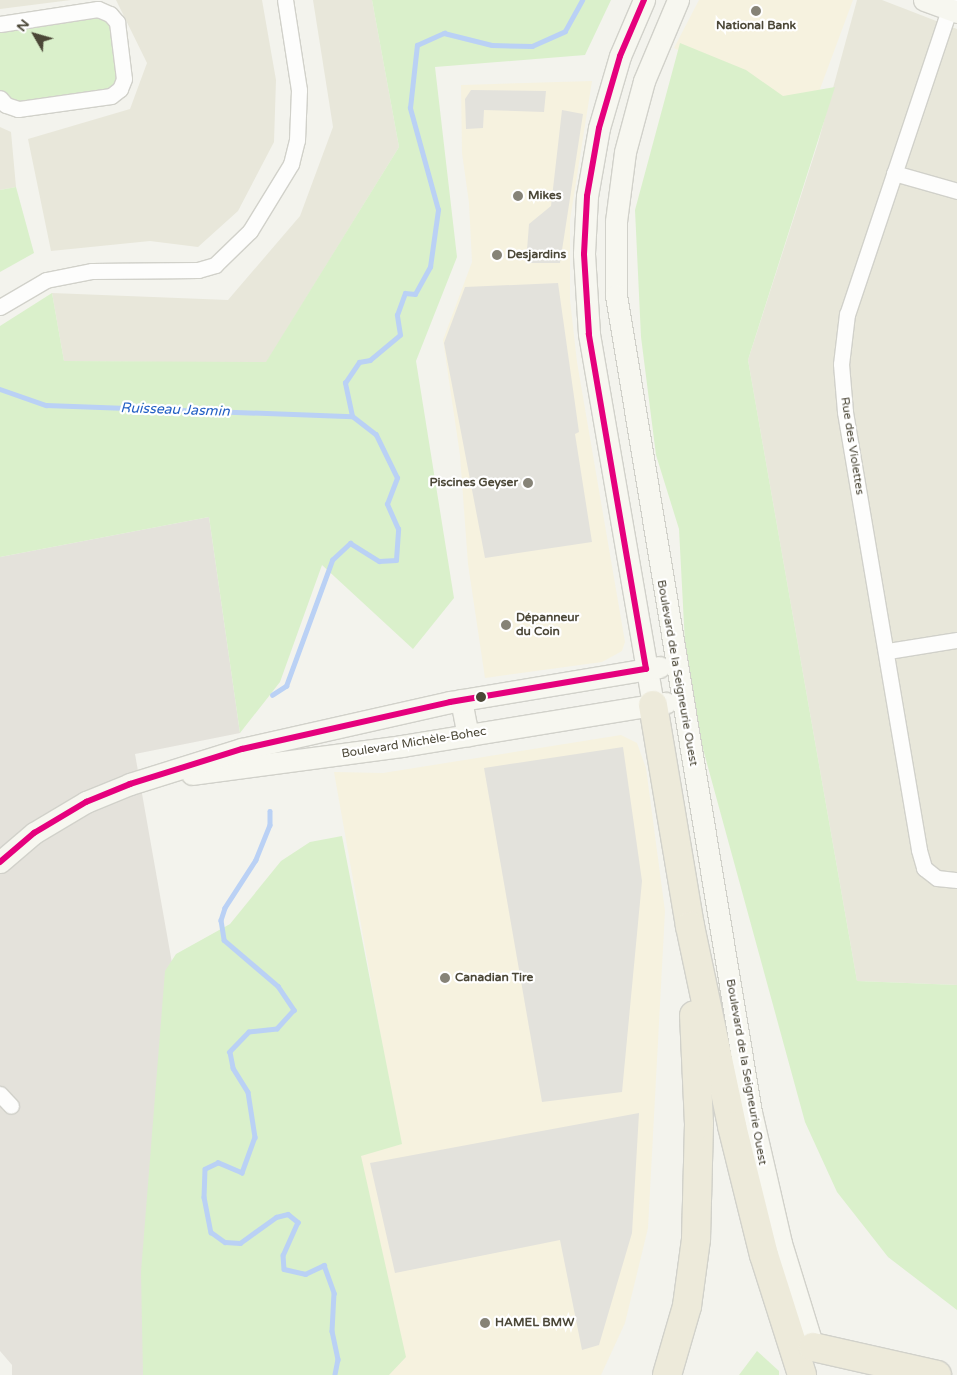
<!DOCTYPE html>
<html>
<head>
<meta charset="utf-8">
<style>
	body { margin:0 }
	#map { position:relative; width:957px; height:1375px; overflow:hidden; background:#f3f3ed; font-family:"Varela Round",sans-serif }
	div>[style] { position:absolute }
	.residential>* { inset:0; background:#e8e7da }
	.commercial>* { inset:0; background:#f6f2df }
	.industrial>* { inset:0; background:#e4e2db }
	.green>* { inset:0; background:#daf0cb }
	.parking>* { inset:0; background:#e3e2dc }
	.stream>* { height:4.5px; margin:-2.25px; padding:0 2.25px; transform-origin:2.25px; border-radius:2.25px; background:#bad1f5 }
	.roads { filter:drop-shadow(1px 0 #d1d1ca) drop-shadow(-1px 0 #d1d1ca) drop-shadow(0 1px #d1d1ca) drop-shadow(0 -1px #d1d1ca) }
	.street>* { height:15px; margin:-7.5px; padding:0 7.5px; transform-origin:7.5px; border-radius:7.5px; background:#fdfdfc }
	.secondary>* { height:21px; margin:-10.5px; padding:0 10.5px; transform-origin:10.5px; border-radius:10.5px; background:#f7f7f0 }
	.highway>* { height:28px; margin:-14px; padding:0 14px; transform-origin:14px; border-radius:14px; background:#edeada }
	.bus-1>* { height:6px; margin:-3px; padding:0 3px; transform-origin:3px; border-radius:3px; background:#e5007d }
	.dots>* { width:14px; height:14px; translate:-50% -50%; box-sizing:border-box; border:2px solid #fff; border-radius:50% }
	span { translate:-50% -50%; white-space:nowrap; text-align:center; line-height:1.15; -webkit-text-stroke:4.5px #fff; paint-order:stroke }
	.poi-label { font-size:12px; color:#4b4737; font-weight:700 }
	.left { translate:0 -50%; text-align:left }
	.right { translate:-100% -50%; text-align:right }
	.street-label { font-size:12px; color:#4b4737 }
	.water-label { font-size:14px; color:#2360c4; font-style:italic }
	.north { position:absolute; left:10px; top:10px; width:50px; height:50px; -webkit-text-stroke:4px #fff; paint-order:stroke; rotate:308deg; font-size:14px; font-weight:700; line-height:20px; text-align:center; color:#4b4737 }
	.north::after { content:''; display:block; margin:auto; width:18px; height:22px; background:#4b4737; clip-path:polygon(50% 0,100% 100%,50% 72%,0 100%) }
</style>
</head>
<body>
<div id="map">
	<div class="residential">
		<div style="clip-path:polygon(0 0,71px 0,0 9px)"></div>
		<div style="clip-path:polygon(116px 0,262px 0,276px 80px,274px 142px,238px 211px,198px 247px,150px 241px,51px 251px,28px 139px,130px 109px,147px 63px)"></div>
		<div style="clip-path:polygon(313px 0,372px 0,399px 147px,266px 363px,64px 361px,52px 293px,228px 300px,300px 216px,333px 127px)"></div>
		<div style="clip-path:polygon(857px 0,882px 0,957px 29px,957px 985px,857px 981px,748px 360px,818px 143px)"></div>
		<div style="clip-path:polygon(0 127px,11px 132px,16px 187px,0 190px)"></div>
	</div>
	<div class="commercial">
		<div style="clip-path:polygon(699px 0,853px 0,810px 116px,674px 48px)"></div>
		<div style="clip-path:polygon(592px 81px,570px 220px,570px 300px,577px 362px,625px 642px,622px 651px,602px 662px,485px 678px,468px 564px,460px 455px,443px 340px,472px 262px,469px 203px,462px 153px,461px 85px)"></div>
		<div style="clip-path:polygon(621px 735px,637px 743px,646px 768px,665px 911px,648px 1228px,625px 1323px,601px 1375px,384px 1375px,358px 1152px,399px 1139px,334px 772px,383px 773px)"></div>
	</div>
	<div class="industrial">
		<div style="clip-path:polygon(209px 517px,240px 733px,135px 754px,175px 980px,143px 1375px,12px 1375px,12px 1365px,0 1351px,0 557px)"></div>
	</div>
	<div class="green">
		<div style="clip-path:polygon(372px 0,611px 0,585px 55px,435px 67px,457px 257px,416px 361px,454px 598px,413px 649px,322px 565px,280px 682px,240px 733px,209px 517px,0 557px,0 326px,52px 293px,64px 361px,266px 362px,399px 147px)"></div>
		<div style="clip-path:polygon(110px 14px,120px 89px,18px 109px,0 98px,0 24px)"></div>
		<div style="clip-path:polygon(680px 43px,746px 70px,783px 96px,835px 87px,748px 360px,857px 981px,957px 985px,957px 1310px,888px 1257px,837px 1192px,805px 1122px,697px 727px,687px 682px,679px 529px,656px 455px,641px 337px,635px 210px)"></div>
		<div style="clip-path:polygon(16px 187px,34px 253px,0 272px,0 190px)"></div>
		<div style="clip-path:polygon(342px 836px,402px 1144px,361px 1156px,406px 1357px,389px 1375px,143px 1375px,141px 1272px,165px 971px,176px 954px,230px 924px,281px 861px,310px 842px)"></div>
		<div style="clip-path:polygon(757px 1351px,779px 1371px,779px 1375px,739px 1375px)"></div>
	</div>
	<div class="parking">
		<div style="clip-path:polygon(471px 90px,546px 91px,544px 112px,484px 110px,483px 128px,466px 129px,465px 99px)"></div>
		<div style="clip-path:polygon(562px 110px,583px 114px,560px 263px,526px 263px,529px 224px,551px 206px)"></div>
		<div style="clip-path:polygon(558px 283px,579px 432px,575px 434px,592px 542px,485px 558px,444px 343px,465px 287px)"></div>
		<div style="clip-path:polygon(623px 747px,642px 881px,622px 1092px,542px 1102px,484px 768px)"></div>
		<div style="clip-path:polygon(639px 1113px,632px 1233px,599px 1345px,582px 1350px,560px 1240px,395px 1273px,370px 1163px)"></div>
	</div>
	<div class="stream">
		<div style="left:0;top:389px;width:49px;rotate:19.2deg"></div>
		<div style="left:46px;top:405px;width:306px;rotate:2.1deg"></div>
		<div style="left:272px;top:695px;width:17px;rotate:-33deg"></div>
		<div style="left:286px;top:686px;width:134px;rotate:-69.9deg"></div>
		<div style="left:332px;top:560px;width:25px;rotate:-43deg"></div>
		<div style="left:350px;top:543px;width:34px;rotate:32deg"></div>
		<div style="left:379px;top:561px;width:17px;rotate:-3deg"></div>
		<div style="left:396px;top:560px;width:31px;rotate:-86deg"></div>
		<div style="left:398px;top:529px;width:27px;rotate:-114deg"></div>
		<div style="left:387px;top:504px;width:28px;rotate:-69deg"></div>
		<div style="left:397px;top:478px;width:48px;rotate:-116deg"></div>
		<div style="left:376px;top:435px;width:31px;rotate:-142deg"></div>
		<div style="left:352px;top:416px;width:34px;rotate:-102deg"></div>
		<div style="left:345px;top:383px;width:25px;rotate:-56deg"></div>
		<div style="left:359px;top:362px;width:11px;rotate:-10deg"></div>
		<div style="left:370px;top:360px;width:39px;rotate:-40deg"></div>
		<div style="left:400px;top:335px;width:20px;rotate:-99deg"></div>
		<div style="left:397px;top:315px;width:23px;rotate:-70deg"></div>
		<div style="left:405px;top:293px;width:10px;rotate:6deg"></div>
		<div style="left:415px;top:294px;width:31px;rotate:-61deg"></div>
		<div style="left:430px;top:267px;width:58px;rotate:-82deg"></div>
		<div style="left:438px;top:210px;width:106px;rotate:-105.4deg"></div>
		<div style="left:410px;top:108px;width:63px;rotate:-83.7deg"></div>
		<div style="left:417px;top:45px;width:30px;rotate:-24deg"></div>
		<div style="left:444px;top:33px;width:49px;rotate:14deg"></div>
		<div style="left:492px;top:45px;width:40px;rotate:1.4deg"></div>
		<div style="left:532px;top:46px;width:36px;rotate:-24deg"></div>
		<div style="left:565px;top:31px;width:35px;rotate:-61deg"></div>
		<div style="left:270px;top:811px;width:14px;rotate:90deg"></div>
		<div style="left:270px;top:825px;width:38px;rotate:112deg"></div>
		<div style="left:256px;top:860px;width:57px;rotate:122.9deg"></div>
		<div style="left:225px;top:908px;width:13px;rotate:108deg"></div>
		<div style="left:221px;top:920px;width:20px;rotate:81deg"></div>
		<div style="left:224px;top:940px;width:71px;rotate:40.4deg"></div>
		<div style="left:278px;top:986px;width:29px;rotate:56deg"></div>
		<div style="left:294px;top:1010px;width:25px;rotate:132deg"></div>
		<div style="left:277px;top:1029px;width:28px;rotate:174deg"></div>
		<div style="left:249px;top:1032px;width:28px;rotate:134deg"></div>
		<div style="left:230px;top:1052px;width:16px;rotate:79deg"></div>
		<div style="left:233px;top:1068px;width:28px;rotate:58deg"></div>
		<div style="left:248px;top:1092px;width:46px;rotate:81.2deg"></div>
		<div style="left:255px;top:1137px;width:38px;rotate:110deg"></div>
		<div style="left:242px;top:1173px;width:26px;rotate:-157deg"></div>
		<div style="left:218px;top:1163px;width:14px;rotate:155deg"></div>
		<div style="left:205px;top:1169px;width:28px;rotate:92deg"></div>
		<div style="left:204px;top:1197px;width:36px;rotate:79deg"></div>
		<div style="left:211px;top:1232px;width:17px;rotate:36deg"></div>
		<div style="left:225px;top:1242px;width:15px;rotate:4deg"></div>
		<div style="left:240px;top:1243px;width:44px;rotate:-35.8deg"></div>
		<div style="left:276px;top:1217px;width:12px;rotate:-14deg"></div>
		<div style="left:288px;top:1214px;width:13px;rotate:39deg"></div>
		<div style="left:298px;top:1222px;width:36px;rotate:114deg"></div>
		<div style="left:283px;top:1255px;width:14px;rotate:86deg"></div>
		<div style="left:284px;top:1269px;width:22px;rotate:13deg"></div>
		<div style="left:305px;top:1274px;width:21px;rotate:-25deg"></div>
		<div style="left:324px;top:1265px;width:30px;rotate:70deg"></div>
		<div style="left:334px;top:1293px;width:38px;rotate:93deg"></div>
		<div style="left:332px;top:1331px;width:29px;rotate:78deg"></div>
		<div style="left:338px;top:1359px;width:16px;rotate:101deg"></div>
	</div>
	<div class="roads">
		<div class="street">
			<div style="left:952px;top:1px;width:330px;rotate:108.5deg"></div>
			<div style="left:847px;top:314px;width:50px;rotate:96.8deg"></div>
			<div style="left:841px;top:364px;width:48px;rotate:85.2deg"></div>
			<div style="left:845px;top:412px;width:444px;rotate:80.4deg"></div>
			<div style="left:919px;top:850px;width:19px;rotate:74deg"></div>
			<div style="left:924px;top:868px;width:16px;rotate:38deg"></div>
			<div style="left:937px;top:878px;width:20px;rotate:6deg"></div>
			<div style="left:0;top:24px;width:99px;rotate:-8.7deg"></div>
			<div style="left:98px;top:9px;width:13px;rotate:23deg"></div>
			<div style="left:110px;top:14px;width:11px;rotate:49deg"></div>
			<div style="left:117px;top:22px;width:57px;rotate:83deg"></div>
			<div style="left:124px;top:79px;width:11px;rotate:112deg"></div>
			<div style="left:120px;top:89px;width:11px;rotate:142deg"></div>
			<div style="left:111px;top:96px;width:94px;rotate:172deg"></div>
			<div style="left:18px;top:109px;width:13px;rotate:-162deg"></div>
			<div style="left:6px;top:105px;width:9px;rotate:-131deg"></div>
			<div style="left:894px;top:173px;width:66px;rotate:15.9deg"></div>
			<div style="left:0;top:307px;width:53px;rotate:-30.4deg"></div>
			<div style="left:46px;top:280px;width:47px;rotate:-11.1deg"></div>
			<div style="left:92px;top:271px;width:106px;rotate:-0.5deg"></div>
			<div style="left:198px;top:270px;width:18px;rotate:-16deg"></div>
			<div style="left:215px;top:265px;width:49px;rotate:-44.2deg"></div>
			<div style="left:250px;top:231px;width:79px;rotate:-58.5deg"></div>
			<div style="left:291px;top:164px;width:25px;rotate:-76deg"></div>
			<div style="left:297px;top:140px;width:50px;rotate:-87.7deg"></div>
			<div style="left:299px;top:90px;width:91px;rotate:-98.8deg"></div>
			<div style="left:888px;top:651px;width:70px;rotate:-9.1deg"></div>
			<div style="left:0;top:1094px;width:16px;rotate:47deg"></div>
		</div>
		<div class="secondary">
			<div style="left:644px;top:0;width:61px;rotate:113.2deg"></div>
			<div style="left:620px;top:56px;width:75px;rotate:106.3deg"></div>
			<div style="left:599px;top:128px;width:69px;rotate:100deg"></div>
			<div style="left:587px;top:196px;width:58px;rotate:93deg"></div>
			<div style="left:584px;top:254px;width:80px;rotate:86.4deg"></div>
			<div style="left:589px;top:334px;width:376px;rotate:80.2deg"></div>
			<div style="left:678px;top:0;width:88px;rotate:112.8deg"></div>
			<div style="left:644px;top:81px;width:73px;rotate:105deg"></div>
			<div style="left:625px;top:152px;width:70px;rotate:97.4deg"></div>
			<div style="left:616px;top:221px;width:74px;rotate:90deg"></div>
			<div style="left:616px;top:295px;width:828px;rotate:80.62deg"></div>
			<div style="left:751px;top:1112px;width:134px;rotate:77.1deg"></div>
			<div style="left:781px;top:1243px;width:109px;rotate:72.9deg"></div>
			<div style="left:924px;top:0;width:35px;rotate:20deg"></div>
			<div style="left:461px;top:700px;width:36px;rotate:79deg"></div>
			<div style="left:192px;top:774px;width:212px;rotate:-7.6deg"></div>
			<div style="left:402px;top:746px;width:267px;rotate:-9.3deg"></div>
			<div style="left:0;top:862px;width:45px;rotate:-40.5deg"></div>
			<div style="left:34px;top:833px;width:61px;rotate:-30.8deg"></div>
			<div style="left:86px;top:802px;width:48px;rotate:-22.2deg"></div>
			<div style="left:130px;top:784px;width:117px;rotate:-17.4deg"></div>
			<div style="left:242px;top:749px;width:213px;rotate:-12.7deg"></div>
			<div style="left:450px;top:702px;width:212px;rotate:-9.5deg"></div>
		</div>
		<div class="highway">
			<div style="left:653px;top:705px;width:224px;rotate:80.5deg"></div>
			<div style="left:690px;top:926px;width:204px;rotate:78.1deg"></div>
			<div style="left:732px;top:1126px;width:133px;rotate:76.1deg"></div>
			<div style="left:764px;top:1255px;width:126px;rotate:72.4deg"></div>
			<div style="left:813px;top:1347px;width:127px;rotate:12.7deg"></div>
			<div style="left:667px;top:1375px;width:72px;rotate:-73.8deg"></div>
			<div style="left:687px;top:1306px;width:68px;rotate:-82.3deg"></div>
			<div style="left:696px;top:1239px;width:115px;rotate:-88.5deg"></div>
			<div style="left:699px;top:1124px;width:109px;rotate:-92.6deg"></div>
		</div>
	</div>
	<div class="bus-1">
		<div style="left:0;top:862px;width:45px;rotate:-40.5deg"></div>
		<div style="left:34px;top:833px;width:61px;rotate:-30.8deg"></div>
		<div style="left:86px;top:802px;width:48px;rotate:-22.2deg"></div>
		<div style="left:130px;top:784px;width:117px;rotate:-17.4deg"></div>
		<div style="left:242px;top:749px;width:213px;rotate:-12.7deg"></div>
		<div style="left:450px;top:702px;width:199px;rotate:-9.6deg"></div>
		<div style="left:646px;top:669px;width:340px;rotate:-99.7deg"></div>
		<div style="left:589px;top:334px;width:80px;rotate:-93.6deg"></div>
		<div style="left:584px;top:254px;width:58px;rotate:-87deg"></div>
		<div style="left:587px;top:196px;width:69px;rotate:-80deg"></div>
		<div style="left:599px;top:128px;width:75px;rotate:-73.7deg"></div>
		<div style="left:620px;top:56px;width:61px;rotate:-66.8deg"></div>
	</div>
	<div class="dots">
		<div style="left:756px;top:11px;background:#868377"></div>
		<div style="left:518px;top:196px;background:#868377"></div>
		<div style="left:497px;top:255px;background:#868377"></div>
		<div style="left:528px;top:483px;background:#868377"></div>
		<div style="left:506px;top:625px;background:#868377"></div>
		<div style="left:481px;top:697px;background:#4b4737"></div>
		<div style="left:445px;top:978px;background:#868377"></div>
		<div style="left:485px;top:1323px;background:#868377"></div>
	</div>
	<div class="poi-label">
		<span style="left:756px;top:26px">National Bank</span>
		<span class="left" style="left:528px;top:196px">Mikes</span>
		<span class="left" style="left:507px;top:255px">Desjardins</span>
		<span class="right" style="left:518px;top:483px">Piscines Geyser</span>
		<span class="left" style="left:516px;top:625px">Dépanneur<br>du Coin</span>
		<span class="left" style="left:455px;top:978px">Canadian Tire</span>
		<span class="left" style="left:495px;top:1323px">HAMEL BMW</span>
	</div>
	<div class="street-label">
		<span style="left:852px;top:446px;rotate:81deg">Rue des Violettes</span>
		<span style="left:677px;top:673px;rotate:80deg">Boulevard de la Seigneurie Ouest</span>
		<span style="left:414px;top:743px;rotate:-9deg">Boulevard Michèle-Bohec</span>
		<span style="left:746px;top:1072px;rotate:80deg">Boulevard de la Seigneurie Ouest</span>
	</div>
	<div class="water-label">
		<span style="left:175px;top:410px;rotate:2deg">Ruisseau Jasmin</span>
	</div>
	<div class="north">N</div>
</div>
</body>
</html>
